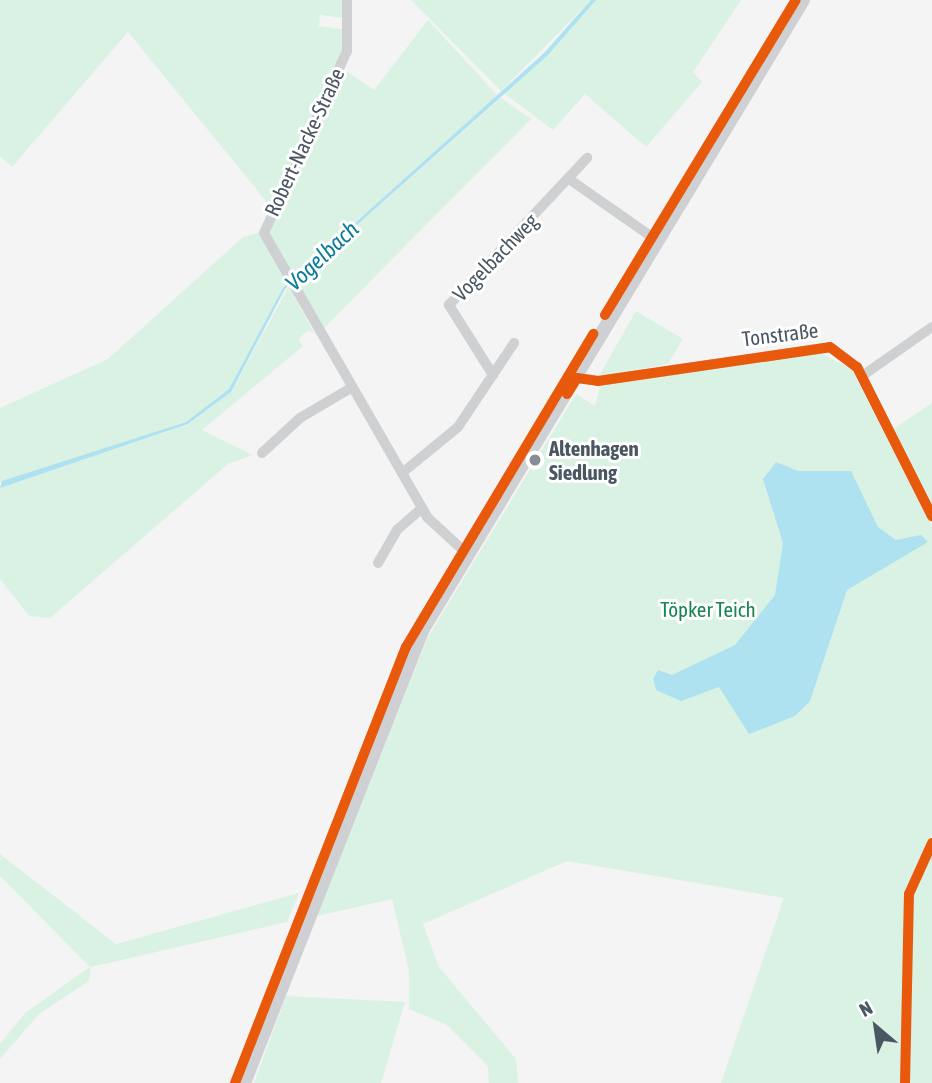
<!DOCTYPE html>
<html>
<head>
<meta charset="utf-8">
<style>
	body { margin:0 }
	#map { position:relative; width:932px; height:1083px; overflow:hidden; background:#f4f4f4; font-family:"Asap Condensed",sans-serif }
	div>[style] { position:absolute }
	.green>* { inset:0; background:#d9f2e3 }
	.water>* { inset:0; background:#aee2f0 }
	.minor>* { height:10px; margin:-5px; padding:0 5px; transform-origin:5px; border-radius:5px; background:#ced0d2 }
	.secondary>* { height:14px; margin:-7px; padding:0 7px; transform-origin:7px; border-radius:7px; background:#ced0d4 }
	.cycleway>* { height:10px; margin:-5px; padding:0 5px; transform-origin:5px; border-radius:5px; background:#e8590c }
	.dots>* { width:19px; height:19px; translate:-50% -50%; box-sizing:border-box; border:4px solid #fff; border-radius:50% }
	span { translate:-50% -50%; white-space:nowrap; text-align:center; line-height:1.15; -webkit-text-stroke:6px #fff; paint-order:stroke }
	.street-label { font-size:21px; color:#4a5661 }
	.poi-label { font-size:21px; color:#4a5661; font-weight:700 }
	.left { translate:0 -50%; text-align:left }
	.park-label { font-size:21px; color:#17864f }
	.water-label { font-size:23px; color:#0c7c9b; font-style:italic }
	.north { position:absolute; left:841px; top:992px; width:70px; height:70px; -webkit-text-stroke:5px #fff; paint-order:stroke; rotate:331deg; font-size:19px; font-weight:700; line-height:28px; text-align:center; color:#4a5661 }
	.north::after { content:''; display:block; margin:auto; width:24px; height:32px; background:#4a5661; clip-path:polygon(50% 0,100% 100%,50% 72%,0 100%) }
</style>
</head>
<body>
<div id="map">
	<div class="green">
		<div style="clip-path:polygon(0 0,345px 0,345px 18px,320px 15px,319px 26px,346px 30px,345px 51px,270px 206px,128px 32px,12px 167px,0 156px)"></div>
		<div style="clip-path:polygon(411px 0,591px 0,501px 91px)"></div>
		<div style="clip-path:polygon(596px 0,741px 0,693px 72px,702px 82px,646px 147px,585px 94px,553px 130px,505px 94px)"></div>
		<div style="clip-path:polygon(428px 20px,497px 95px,291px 281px,267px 237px,343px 69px,374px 90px)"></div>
		<div style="clip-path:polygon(501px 98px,531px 119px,322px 330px,292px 283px)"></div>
		<div style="clip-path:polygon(261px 232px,288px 283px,229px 389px,186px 422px,0 483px,0 408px,108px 359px,243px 237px)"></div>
		<div style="clip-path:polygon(289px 286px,315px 335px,309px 330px,298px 339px,303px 346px,202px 430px,253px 455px,228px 464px,50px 618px,29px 616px,0 579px,0 488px,189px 424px,231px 392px)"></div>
		<div style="clip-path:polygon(636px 311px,683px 339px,668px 364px,599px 376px)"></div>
		<div style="clip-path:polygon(819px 352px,852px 370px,932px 527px,932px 834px,908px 886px,902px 1083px,721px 1083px,784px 898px,567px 861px,423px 924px,439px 967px,516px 1059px,518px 1083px,489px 1083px,488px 1066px,447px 1025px,409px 1009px,409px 971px,392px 899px,317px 916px,428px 637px,576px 394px,595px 406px,600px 386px)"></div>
		<div style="clip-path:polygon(932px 403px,932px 504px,892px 430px)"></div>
		<div style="clip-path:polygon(932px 851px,932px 1083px,908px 1083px,912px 896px)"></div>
		<div style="clip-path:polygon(0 854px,116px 944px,299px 893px,287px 922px,91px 967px,89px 981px,39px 1014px,0 1059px,0 1044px,25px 1013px,90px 967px,0 876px)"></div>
		<div style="clip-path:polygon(286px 996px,405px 1002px,381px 1083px,254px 1083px)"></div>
	</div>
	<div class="water">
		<div style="clip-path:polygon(591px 0,596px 0,547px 56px,285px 289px,231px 392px,188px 424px,0 488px,2px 481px,186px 422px,229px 389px,283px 288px,544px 53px)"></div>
		<div style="clip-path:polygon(776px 462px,798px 471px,851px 471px,878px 527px,896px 540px,921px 535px,928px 542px,847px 590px,810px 701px,795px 716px,749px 734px,719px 687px,681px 701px,656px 690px,653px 679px,658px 670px,672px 675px,735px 645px,775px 595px,783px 543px,763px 479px)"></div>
	</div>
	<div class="minor">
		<div style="left:347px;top:0;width:51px;rotate:90deg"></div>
		<div style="left:347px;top:51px;width:200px;rotate:114.5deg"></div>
		<div style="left:264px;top:233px;width:327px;rotate:60.1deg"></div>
		<div style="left:427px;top:517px;width:54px;rotate:42.8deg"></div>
		<div style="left:569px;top:179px;width:108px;rotate:34.9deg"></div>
		<div style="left:493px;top:375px;width:83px;rotate:-122.2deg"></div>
		<div style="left:449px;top:305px;width:202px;rotate:-46.8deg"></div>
		<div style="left:862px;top:376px;width:85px;rotate:-35deg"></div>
		<div style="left:577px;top:378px;width:21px;rotate:8deg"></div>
		<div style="left:598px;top:381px;width:234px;rotate:-8.3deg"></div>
		<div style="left:830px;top:347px;width:34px;rotate:37deg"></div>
		<div style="left:857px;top:367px;width:167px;rotate:63.3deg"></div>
		<div style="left:262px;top:453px;width:52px;rotate:-42.6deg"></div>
		<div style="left:300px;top:418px;width:59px;rotate:-30.5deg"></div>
		<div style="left:402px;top:473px;width:72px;rotate:-39.4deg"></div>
		<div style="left:458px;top:427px;width:101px;rotate:-56.3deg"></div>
		<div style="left:378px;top:563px;width:39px;rotate:-60deg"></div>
		<div style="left:398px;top:529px;width:32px;rotate:-41deg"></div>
	</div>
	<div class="secondary">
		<div style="left:244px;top:1083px;width:488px;rotate:-68.5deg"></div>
		<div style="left:423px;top:629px;width:735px;rotate:-58.86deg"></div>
	</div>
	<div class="cycleway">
		<div style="left:605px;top:315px;width:368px;rotate:-58.8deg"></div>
		<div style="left:567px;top:394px;width:19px;rotate:-58deg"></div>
		<div style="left:577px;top:378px;width:21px;rotate:8deg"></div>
		<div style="left:598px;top:381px;width:234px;rotate:-8.3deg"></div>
		<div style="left:830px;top:347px;width:34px;rotate:37deg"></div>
		<div style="left:857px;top:367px;width:167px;rotate:63.3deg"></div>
		<div style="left:235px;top:1083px;width:468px;rotate:-68.6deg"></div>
		<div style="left:406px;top:647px;width:365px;rotate:-59.1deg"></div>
		<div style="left:905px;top:1083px;width:189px;rotate:-88.8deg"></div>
		<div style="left:909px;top:894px;width:56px;rotate:-65.7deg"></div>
	</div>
	<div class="dots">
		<div style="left:535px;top:460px;background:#868d94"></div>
	</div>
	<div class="street-label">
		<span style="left:304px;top:142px;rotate:-65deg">Robert-Nacke-Straße</span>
		<span style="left:495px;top:257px;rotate:-46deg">Vogelbachweg</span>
		<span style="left:780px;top:334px;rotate:-7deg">Tonstraße</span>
	</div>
	<div class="poi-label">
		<span class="left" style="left:549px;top:460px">Altenhagen<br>Siedlung</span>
	</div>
	<div class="park-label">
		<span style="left:708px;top:609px">Töpker Teich</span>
	</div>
	<div class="water-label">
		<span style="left:322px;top:256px;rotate:-43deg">Vogelbach</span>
	</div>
	<div class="north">N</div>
</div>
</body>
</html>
